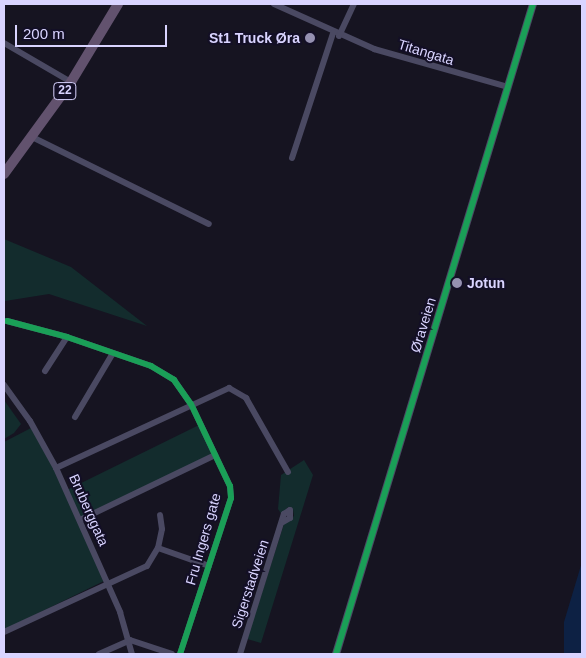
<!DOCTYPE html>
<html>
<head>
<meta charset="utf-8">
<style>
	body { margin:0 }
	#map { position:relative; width:586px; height:658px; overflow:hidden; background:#161421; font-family:Helvetica,sans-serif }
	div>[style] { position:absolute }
	.green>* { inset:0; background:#132c2d }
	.water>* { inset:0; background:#0d2144 }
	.minor>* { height:6px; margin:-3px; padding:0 3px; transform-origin:3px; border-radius:3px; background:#4a4962 }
	.tertiary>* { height:8px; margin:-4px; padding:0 4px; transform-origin:4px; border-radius:4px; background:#4a4962 }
	.trunk>* { height:10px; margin:-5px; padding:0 5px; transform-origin:5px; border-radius:5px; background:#62526e }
	.cycleway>* { height:6px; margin:-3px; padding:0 3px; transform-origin:3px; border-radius:3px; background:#1a9f57 }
	.dots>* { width:14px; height:14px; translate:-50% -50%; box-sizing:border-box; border:2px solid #130f26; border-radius:50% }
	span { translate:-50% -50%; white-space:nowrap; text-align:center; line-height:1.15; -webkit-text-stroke:4px #130f26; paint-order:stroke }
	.shield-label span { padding:1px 4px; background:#130f26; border:1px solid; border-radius:4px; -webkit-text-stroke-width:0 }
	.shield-label { font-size:12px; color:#d9d4ff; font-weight:700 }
	.poi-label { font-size:14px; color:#d9d4ff; font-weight:700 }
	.right { translate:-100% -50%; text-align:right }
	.left { translate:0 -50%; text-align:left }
	.street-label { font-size:14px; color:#d9d4ff }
	.frame { position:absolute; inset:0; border:5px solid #d9d4ff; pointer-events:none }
	.scale { position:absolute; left:15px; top:25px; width:152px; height:22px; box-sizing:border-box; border:2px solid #d9d4ff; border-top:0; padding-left:6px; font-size:15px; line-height:18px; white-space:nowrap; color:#d9d4ff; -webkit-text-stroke:4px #130f26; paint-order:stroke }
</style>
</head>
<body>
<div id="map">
	<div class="green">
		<div style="clip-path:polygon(4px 239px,71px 267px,147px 326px,49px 294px,5px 301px,4px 305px)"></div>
		<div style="clip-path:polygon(4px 400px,21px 424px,14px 433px,4px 439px)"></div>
		<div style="clip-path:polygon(199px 425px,213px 454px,80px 519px,67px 490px)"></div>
		<div style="clip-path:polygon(31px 428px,54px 469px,104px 581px,4px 630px,4px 442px)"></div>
		<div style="clip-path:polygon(304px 460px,313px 475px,261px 643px,247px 639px,284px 524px,294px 516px,293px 509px,288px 507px,282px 515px,278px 509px,281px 475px)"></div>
	</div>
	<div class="water">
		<div style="clip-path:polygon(582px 562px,582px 654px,564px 654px,564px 622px)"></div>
	</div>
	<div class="minor">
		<div style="left:274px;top:4px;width:110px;rotate:24.2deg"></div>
		<div style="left:374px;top:49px;width:139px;rotate:15.8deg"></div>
		<div style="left:339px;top:36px;width:35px;rotate:-65deg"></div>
		<div style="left:4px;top:43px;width:78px;rotate:30.2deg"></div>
		<div style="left:32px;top:137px;width:197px;rotate:26.2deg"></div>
		<div style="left:292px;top:158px;width:132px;rotate:-71.8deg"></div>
		<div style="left:7px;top:321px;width:62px;rotate:14.9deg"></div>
		<div style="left:67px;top:337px;width:89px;rotate:19deg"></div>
		<div style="left:151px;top:366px;width:27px;rotate:31deg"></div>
		<div style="left:174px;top:380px;width:29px;rotate:55deg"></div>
		<div style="left:191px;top:404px;width:91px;rotate:64.6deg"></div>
		<div style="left:230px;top:486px;width:12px;rotate:85deg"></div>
		<div style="left:231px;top:498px;width:164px;rotate:108.1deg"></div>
		<div style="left:45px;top:371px;width:40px;rotate:-57.1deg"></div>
		<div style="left:4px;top:385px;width:44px;rotate:54.2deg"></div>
		<div style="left:30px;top:421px;width:54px;rotate:61deg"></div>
		<div style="left:56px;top:468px;width:158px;rotate:66deg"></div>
		<div style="left:120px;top:612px;width:44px;rotate:74.1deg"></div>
		<div style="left:75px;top:417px;width:74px;rotate:-59.3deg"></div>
		<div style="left:56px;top:468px;width:191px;rotate:-24.8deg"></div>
		<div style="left:229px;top:388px;width:20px;rotate:30deg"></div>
		<div style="left:246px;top:398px;width:85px;rotate:60.4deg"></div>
		<div style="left:80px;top:520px;width:150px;rotate:-25.7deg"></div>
		<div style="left:158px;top:548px;width:54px;rotate:19.4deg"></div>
		<div style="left:4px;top:632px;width:157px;rotate:-24.8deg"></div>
		<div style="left:147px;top:566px;width:21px;rotate:-59deg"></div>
		<div style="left:158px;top:548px;width:19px;rotate:-78deg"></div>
		<div style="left:162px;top:529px;width:14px;rotate:-98deg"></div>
		<div style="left:99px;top:654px;width:34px;rotate:-24deg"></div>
		<div style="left:130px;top:640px;width:44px;rotate:18.4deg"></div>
		<div style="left:240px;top:654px;width:147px;rotate:-72.6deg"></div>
		<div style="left:284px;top:514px;width:7px;rotate:-34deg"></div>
		<div style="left:290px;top:510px;width:8px;rotate:90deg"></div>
		<div style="left:290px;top:518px;width:8px;rotate:150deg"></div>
	</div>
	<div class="tertiary">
		<div style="left:336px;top:654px;width:679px;rotate:-73.14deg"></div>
	</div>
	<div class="trunk">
		<div style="left:4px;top:174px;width:114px;rotate:-53.9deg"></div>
		<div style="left:71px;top:82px;width:91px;rotate:-58.9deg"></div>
	</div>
	<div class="cycleway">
		<div style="left:7px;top:321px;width:62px;rotate:14.9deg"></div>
		<div style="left:67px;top:337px;width:89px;rotate:19deg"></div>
		<div style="left:151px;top:366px;width:27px;rotate:31deg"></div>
		<div style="left:174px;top:380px;width:29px;rotate:55deg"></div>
		<div style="left:191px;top:404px;width:91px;rotate:64.6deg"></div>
		<div style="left:230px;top:486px;width:12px;rotate:85deg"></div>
		<div style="left:231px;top:498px;width:164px;rotate:108.1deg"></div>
		<div style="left:336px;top:654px;width:679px;rotate:-73.14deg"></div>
	</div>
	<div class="dots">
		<div style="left:310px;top:38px;background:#9591b1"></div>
		<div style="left:457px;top:283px;background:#9591b1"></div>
	</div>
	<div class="shield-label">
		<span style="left:65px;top:91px">22</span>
	</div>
	<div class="poi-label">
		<span class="right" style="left:300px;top:38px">St1 Truck Øra</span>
		<span class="left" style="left:467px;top:283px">Jotun</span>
	</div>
	<div class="street-label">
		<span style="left:426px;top:52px;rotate:17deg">Titangata</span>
		<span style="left:423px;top:325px;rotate:-73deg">Øraveien</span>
		<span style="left:89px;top:510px;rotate:66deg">Bruberggata</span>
		<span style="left:203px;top:539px;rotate:-74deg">Fru Ingers gate</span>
		<span style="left:250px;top:584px;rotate:-72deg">Sigerstadveien</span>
	</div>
	<div class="frame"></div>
	<div class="scale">200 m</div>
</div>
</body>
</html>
